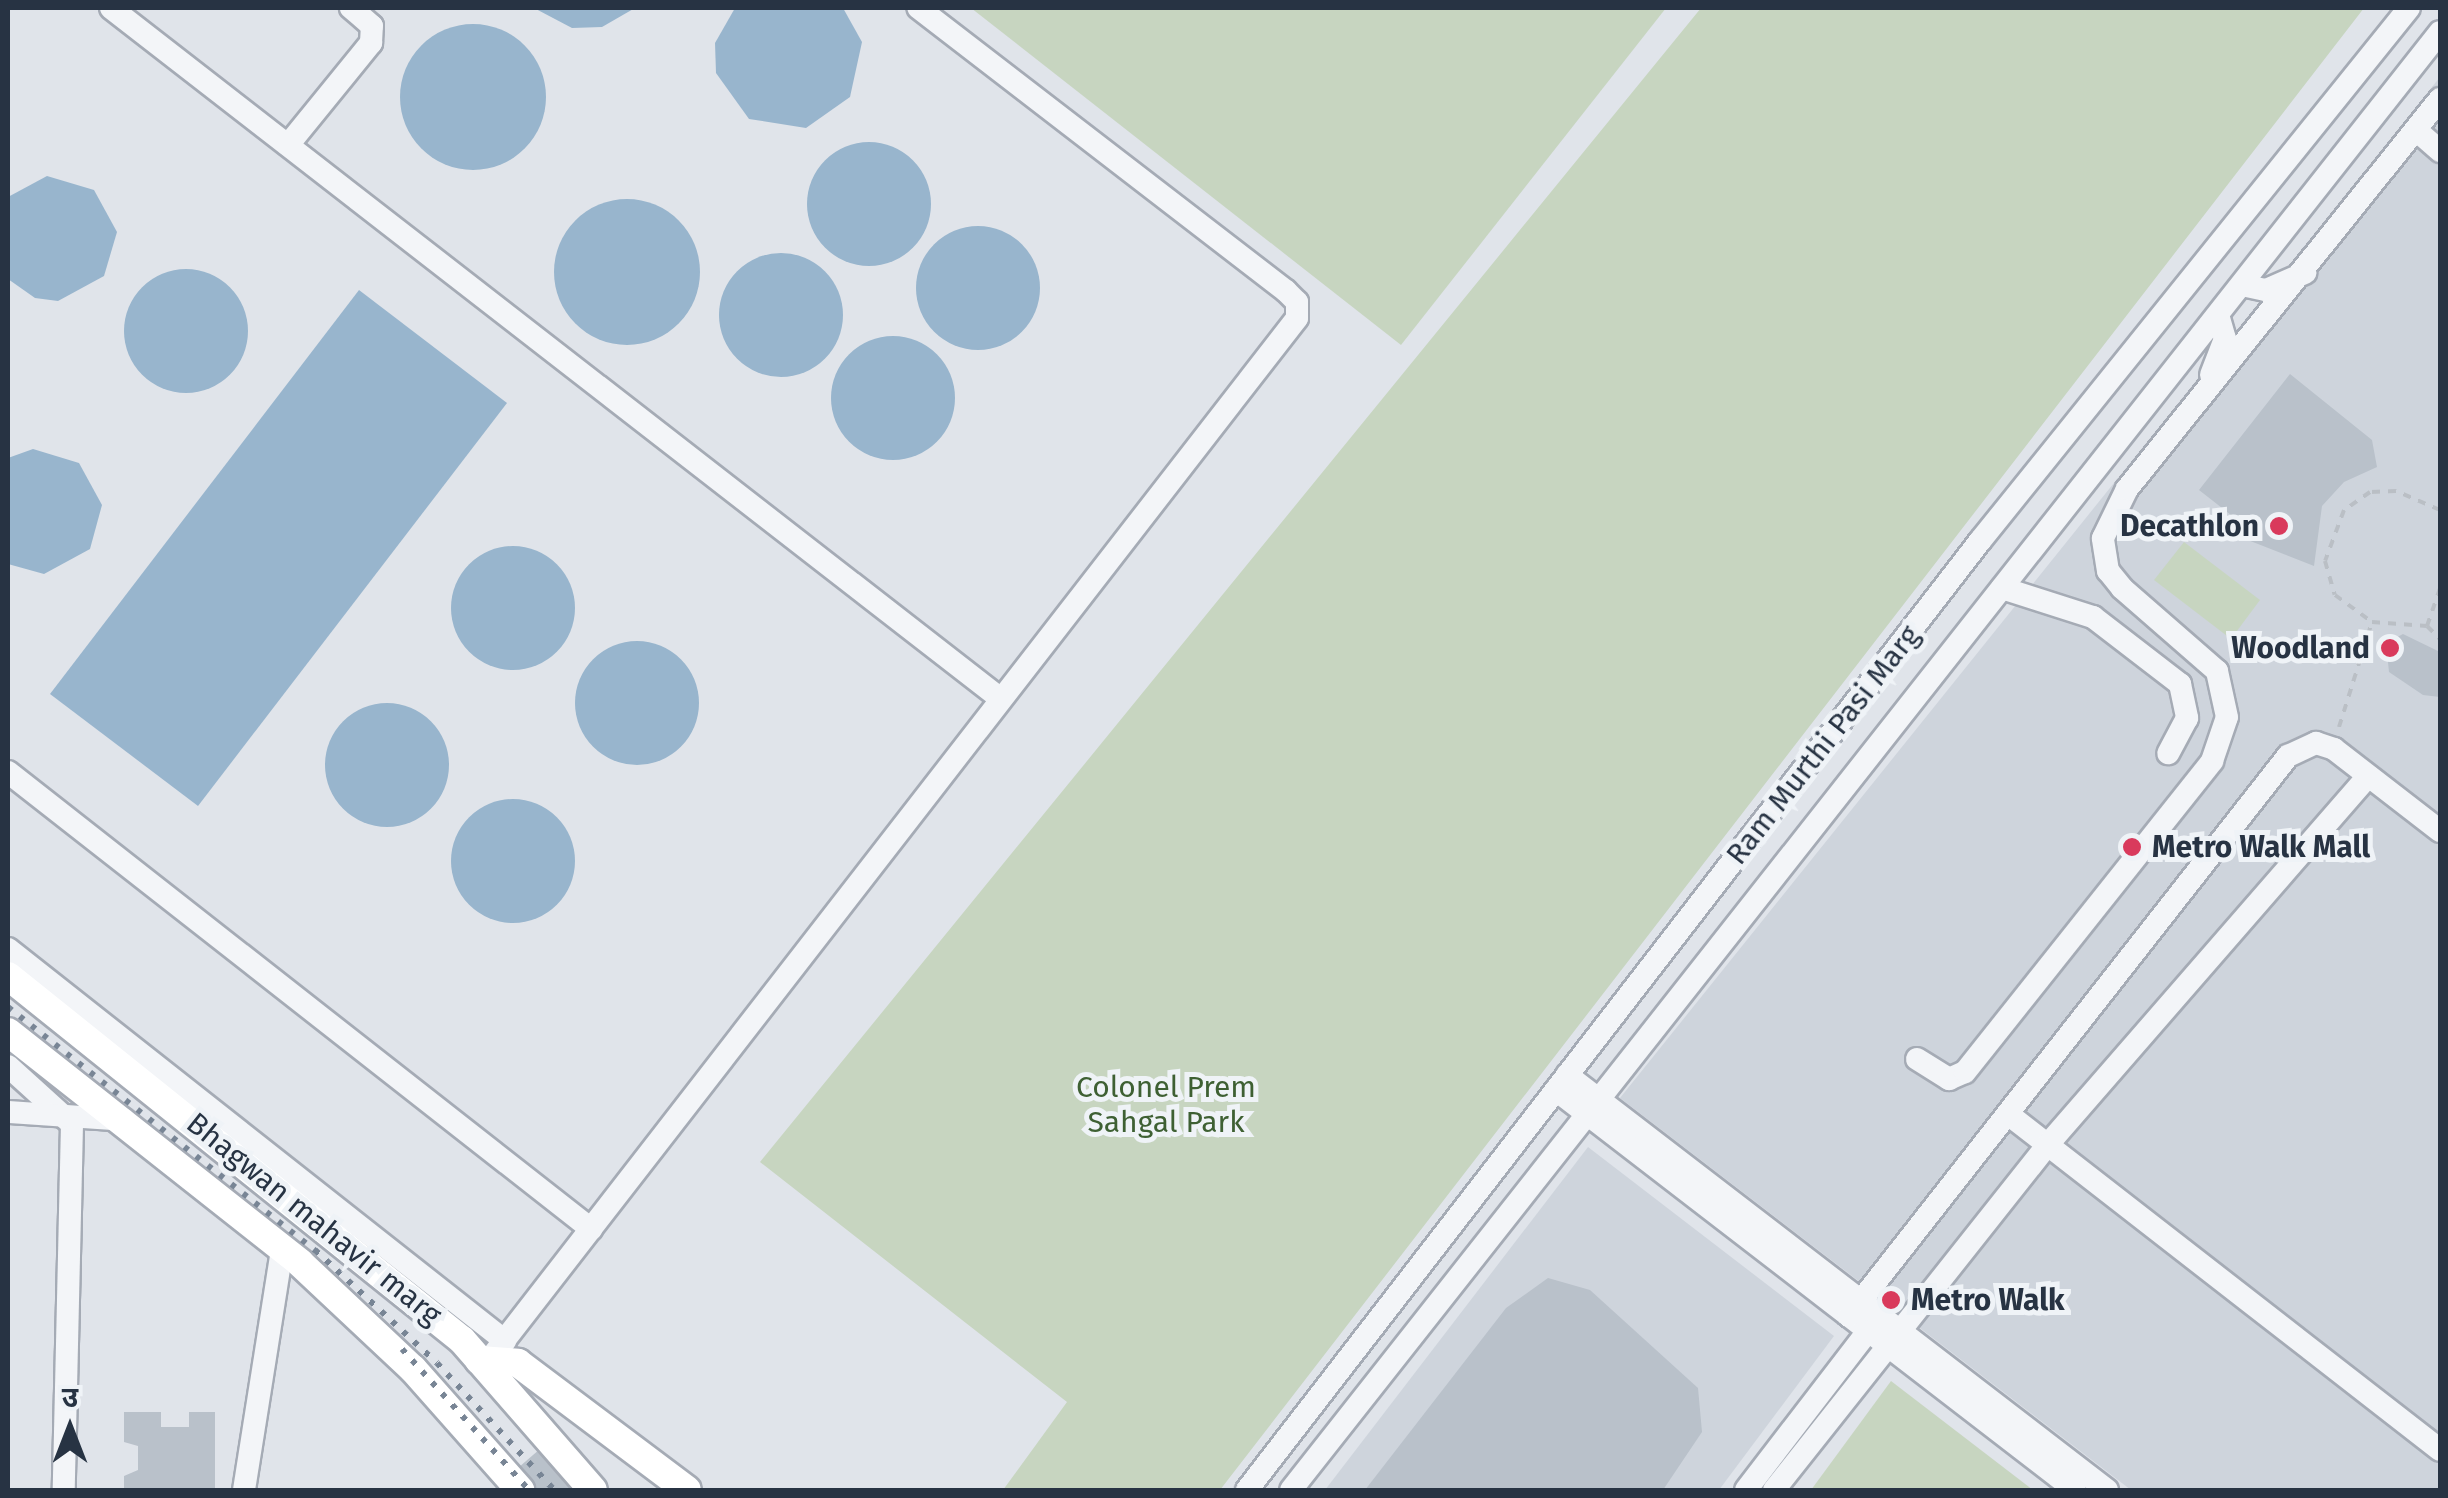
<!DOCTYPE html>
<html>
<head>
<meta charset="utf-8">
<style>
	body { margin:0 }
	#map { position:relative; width:2448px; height:1498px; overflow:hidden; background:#e0e4ea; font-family:"Fira Sans","Noto Sans Devanagari",sans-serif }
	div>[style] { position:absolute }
	.built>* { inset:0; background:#ced4dc }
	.green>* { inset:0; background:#c7d5c0 }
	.water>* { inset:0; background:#98b5cd }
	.round { border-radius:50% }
	.building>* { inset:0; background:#b9c1ca }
	.path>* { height:4px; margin-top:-2px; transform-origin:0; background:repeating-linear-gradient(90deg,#babfc5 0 8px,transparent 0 16px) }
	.roads { filter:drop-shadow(2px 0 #a5abb5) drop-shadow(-2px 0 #a5abb5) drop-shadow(0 2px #a5abb5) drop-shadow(0 -2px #a5abb5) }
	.minor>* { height:22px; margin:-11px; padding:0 11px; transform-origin:11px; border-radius:11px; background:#f3f5f8 }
	.major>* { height:28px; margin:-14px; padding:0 14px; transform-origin:14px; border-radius:14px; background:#fff }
	.rail>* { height:6px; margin-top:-3px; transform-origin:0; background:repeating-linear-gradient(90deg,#788595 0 5px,transparent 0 15px) }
	.dots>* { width:28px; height:28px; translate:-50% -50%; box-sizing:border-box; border:5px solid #eff3f7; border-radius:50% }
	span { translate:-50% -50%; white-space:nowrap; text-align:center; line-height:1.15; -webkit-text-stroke:10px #eff3f7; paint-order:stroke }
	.poi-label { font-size:30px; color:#273343; font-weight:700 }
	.right { translate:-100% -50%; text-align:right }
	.left { translate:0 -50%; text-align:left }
	.street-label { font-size:30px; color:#273343 }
	.park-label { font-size:30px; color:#3e6033 }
	.frame { position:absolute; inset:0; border:10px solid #273343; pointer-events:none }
	.north { position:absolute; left:20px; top:1378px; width:100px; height:100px; -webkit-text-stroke:8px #eff3f7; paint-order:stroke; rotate:0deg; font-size:28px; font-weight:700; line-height:40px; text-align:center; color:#273343 }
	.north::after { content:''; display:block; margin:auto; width:35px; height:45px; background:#273343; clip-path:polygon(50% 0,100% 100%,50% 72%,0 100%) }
</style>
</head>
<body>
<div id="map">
	<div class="built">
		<div style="clip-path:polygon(2440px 77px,2440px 1490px,2131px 1490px,1620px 1098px)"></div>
		<div style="clip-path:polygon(1588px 1147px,1834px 1336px,1719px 1490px,1325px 1490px)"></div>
	</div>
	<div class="green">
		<div style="clip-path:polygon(971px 8px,1666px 8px,1401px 345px)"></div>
		<div style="clip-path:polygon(1701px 8px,2364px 8px,1220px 1490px,1003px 1490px,1067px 1402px,760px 1162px)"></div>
		<div style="clip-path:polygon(2184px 542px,2260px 600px,2231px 639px,2154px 580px)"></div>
		<div style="clip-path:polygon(1891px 1381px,2033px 1490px,1811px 1490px)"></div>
	</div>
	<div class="water">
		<div style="clip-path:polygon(534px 8px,635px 8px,602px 27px,572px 28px)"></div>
		<div style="clip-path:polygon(735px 8px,843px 8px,862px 42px,850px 97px,806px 128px,749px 119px,716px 73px,715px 43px)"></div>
		<div class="round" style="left:400px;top:24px;width:146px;height:146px"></div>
		<div class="round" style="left:807px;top:142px;width:124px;height:124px"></div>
		<div style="clip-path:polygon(47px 176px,94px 190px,117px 232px,104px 276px,58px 301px,35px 298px,8px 279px,8px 197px)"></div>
		<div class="round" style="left:554px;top:199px;width:146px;height:146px"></div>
		<div class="round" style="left:916px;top:226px;width:124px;height:124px"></div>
		<div class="round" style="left:719px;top:253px;width:124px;height:124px"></div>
		<div class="round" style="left:124px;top:269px;width:124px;height:124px"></div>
		<div style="clip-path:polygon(359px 290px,507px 403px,198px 806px,50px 694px)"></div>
		<div class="round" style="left:831px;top:336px;width:124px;height:124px"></div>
		<div style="clip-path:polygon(33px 449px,79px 463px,102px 505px,90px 549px,44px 574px,8px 564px,8px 458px)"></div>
		<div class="round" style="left:451px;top:546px;width:124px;height:124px"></div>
		<div class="round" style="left:575px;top:641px;width:124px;height:124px"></div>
		<div class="round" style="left:325px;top:703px;width:124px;height:124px"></div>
		<div class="round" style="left:451px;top:799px;width:124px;height:124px"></div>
	</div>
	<div class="building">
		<div style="clip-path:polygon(2290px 374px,2372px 440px,2377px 467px,2344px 482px,2322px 506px,2314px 566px,2235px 535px,2231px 515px,2199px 490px)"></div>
		<div style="clip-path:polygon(2403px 634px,2440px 652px,2440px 697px,2423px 695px,2389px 672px,2386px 643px)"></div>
		<div style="clip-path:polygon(1548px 1278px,1590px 1290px,1698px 1388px,1702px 1432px,1663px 1490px,1365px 1490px,1506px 1308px)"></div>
		<div style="clip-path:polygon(124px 1412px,161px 1412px,161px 1427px,189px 1427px,189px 1412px,215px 1412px,215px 1490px,124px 1490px,124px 1476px,138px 1470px,138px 1446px,124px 1442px)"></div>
		<div style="clip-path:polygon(540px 1449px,576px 1490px,501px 1490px,497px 1486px)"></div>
	</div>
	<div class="path">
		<div style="left:2440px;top:510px;width:48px;rotate:-156.6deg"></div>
		<div style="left:2396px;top:491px;width:26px;rotate:178deg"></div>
		<div style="left:2370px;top:492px;width:32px;rotate:145deg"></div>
		<div style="left:2344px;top:510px;width:54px;rotate:110.4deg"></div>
		<div style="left:2325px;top:561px;width:35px;rotate:74deg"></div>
		<div style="left:2335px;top:595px;width:46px;rotate:36.1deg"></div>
		<div style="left:2372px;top:622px;width:55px;rotate:4.2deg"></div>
		<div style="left:2427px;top:626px;width:18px;rotate:45deg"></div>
		<div style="left:2427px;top:626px;width:39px;rotate:-71deg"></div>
		<div style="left:2339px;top:727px;width:110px;rotate:-72.6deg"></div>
	</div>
	<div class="roads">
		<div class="minor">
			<div style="left:111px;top:8px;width:1122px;rotate:37.83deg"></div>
			<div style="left:2416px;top:130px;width:32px;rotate:41deg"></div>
			<div style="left:288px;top:145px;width:132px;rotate:-50.9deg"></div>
			<div style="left:371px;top:43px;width:17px;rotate:-87deg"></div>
			<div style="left:372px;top:26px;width:28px;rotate:-139deg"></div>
			<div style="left:2242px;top:285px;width:25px;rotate:12deg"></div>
			<div style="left:2266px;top:290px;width:43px;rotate:-23.6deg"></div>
			<div style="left:2211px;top:375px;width:39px;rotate:-69deg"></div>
			<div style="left:2225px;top:339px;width:25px;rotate:-106deg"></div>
			<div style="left:2002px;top:588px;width:96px;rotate:17.7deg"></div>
			<div style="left:2093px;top:617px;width:110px;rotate:37.6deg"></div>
			<div style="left:2180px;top:684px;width:35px;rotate:78deg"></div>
			<div style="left:2187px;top:718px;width:40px;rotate:118deg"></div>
			<div style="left:8px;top:772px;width:741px;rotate:38.09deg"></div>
			<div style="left:8px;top:949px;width:633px;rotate:38.26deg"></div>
			<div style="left:1917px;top:1059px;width:38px;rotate:32deg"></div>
			<div style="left:1949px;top:1079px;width:17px;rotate:-24deg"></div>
			<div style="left:1965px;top:1072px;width:397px;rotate:-51.5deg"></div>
			<div style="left:2212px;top:761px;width:46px;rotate:-71.2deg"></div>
			<div style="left:2227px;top:717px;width:47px;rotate:-102.3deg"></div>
			<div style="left:2217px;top:671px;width:126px;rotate:-138.9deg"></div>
			<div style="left:2122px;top:588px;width:22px;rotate:-129deg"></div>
			<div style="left:2108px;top:571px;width:33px;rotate:-99deg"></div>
			<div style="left:2103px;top:538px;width:55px;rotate:-63.9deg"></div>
			<div style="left:2127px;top:489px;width:500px;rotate:-51.25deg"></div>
			<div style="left:8px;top:1066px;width:86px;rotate:42.2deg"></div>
			<div style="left:72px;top:1124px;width:366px;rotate:91.3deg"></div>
			<div style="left:1567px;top:1075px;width:681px;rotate:37.54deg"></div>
			<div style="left:1556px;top:1090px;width:655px;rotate:37.62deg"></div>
			<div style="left:8px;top:1112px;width:116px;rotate:3.9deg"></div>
			<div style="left:2008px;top:1114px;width:547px;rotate:37.87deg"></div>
			<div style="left:1849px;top:1316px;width:712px;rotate:-51.91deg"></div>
			<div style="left:2288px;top:756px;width:31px;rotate:-25deg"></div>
			<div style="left:2316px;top:743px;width:19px;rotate:18deg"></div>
			<div style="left:2334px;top:749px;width:134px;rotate:37.7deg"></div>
			<div style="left:493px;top:1355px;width:1312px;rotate:-52.21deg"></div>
			<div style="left:1297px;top:318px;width:16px;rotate:-90deg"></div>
			<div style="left:1297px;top:302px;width:16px;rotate:-135deg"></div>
			<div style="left:1286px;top:291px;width:464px;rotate:-142.4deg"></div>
			<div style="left:244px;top:1490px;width:244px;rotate:-81deg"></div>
			<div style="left:1247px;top:1490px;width:1199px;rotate:-52.32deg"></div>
			<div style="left:1980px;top:541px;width:684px;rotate:-51.17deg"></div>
			<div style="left:1291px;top:1490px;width:1856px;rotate:-51.76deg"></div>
			<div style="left:1746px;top:1490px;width:200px;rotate:-52.5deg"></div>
			<div style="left:1774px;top:1490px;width:444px;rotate:-51.6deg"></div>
			<div style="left:2050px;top:1142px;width:485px;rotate:-49deg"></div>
		</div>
		<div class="major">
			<div style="left:8px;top:976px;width:582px;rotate:38.72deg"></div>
			<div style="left:462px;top:1340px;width:199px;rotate:48.9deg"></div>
			<div style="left:8px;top:1032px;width:372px;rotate:38.3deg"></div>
			<div style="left:300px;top:1263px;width:155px;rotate:43.2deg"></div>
			<div style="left:413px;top:1369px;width:162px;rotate:48.5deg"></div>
			<div style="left:479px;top:1360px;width:39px;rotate:4deg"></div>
			<div style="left:518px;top:1363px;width:211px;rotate:36.9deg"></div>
		</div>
	</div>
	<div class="rail">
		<div style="left:8px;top:1007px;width:392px;rotate:38.4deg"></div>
		<div style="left:315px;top:1250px;width:166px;rotate:42.8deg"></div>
		<div style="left:437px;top:1363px;width:173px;rotate:47.3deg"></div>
		<div style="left:402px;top:1349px;width:190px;rotate:48deg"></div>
	</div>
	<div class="dots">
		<div style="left:2279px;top:526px;background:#d93a5c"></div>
		<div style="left:2390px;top:648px;background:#d93a5c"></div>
		<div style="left:2132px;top:847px;background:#d93a5c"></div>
		<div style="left:1891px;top:1300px;background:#d93a5c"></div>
	</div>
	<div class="poi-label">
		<span class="right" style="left:2259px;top:526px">Decathlon</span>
		<span class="right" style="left:2370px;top:648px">Woodland</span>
		<span class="left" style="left:2152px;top:847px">Metro Walk Mall</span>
		<span class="left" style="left:1911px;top:1300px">Metro Walk</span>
	</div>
	<div class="street-label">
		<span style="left:1823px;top:745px;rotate:-52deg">Ram Murthi Pasi Marg</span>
		<span style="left:314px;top:1219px;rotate:39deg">Bhagwan mahavir marg</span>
	</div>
	<div class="park-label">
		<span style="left:1166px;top:1104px">Colonel Prem<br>Sahgal Park</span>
	</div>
	<div class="frame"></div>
	<div class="north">उ</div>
</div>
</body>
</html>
